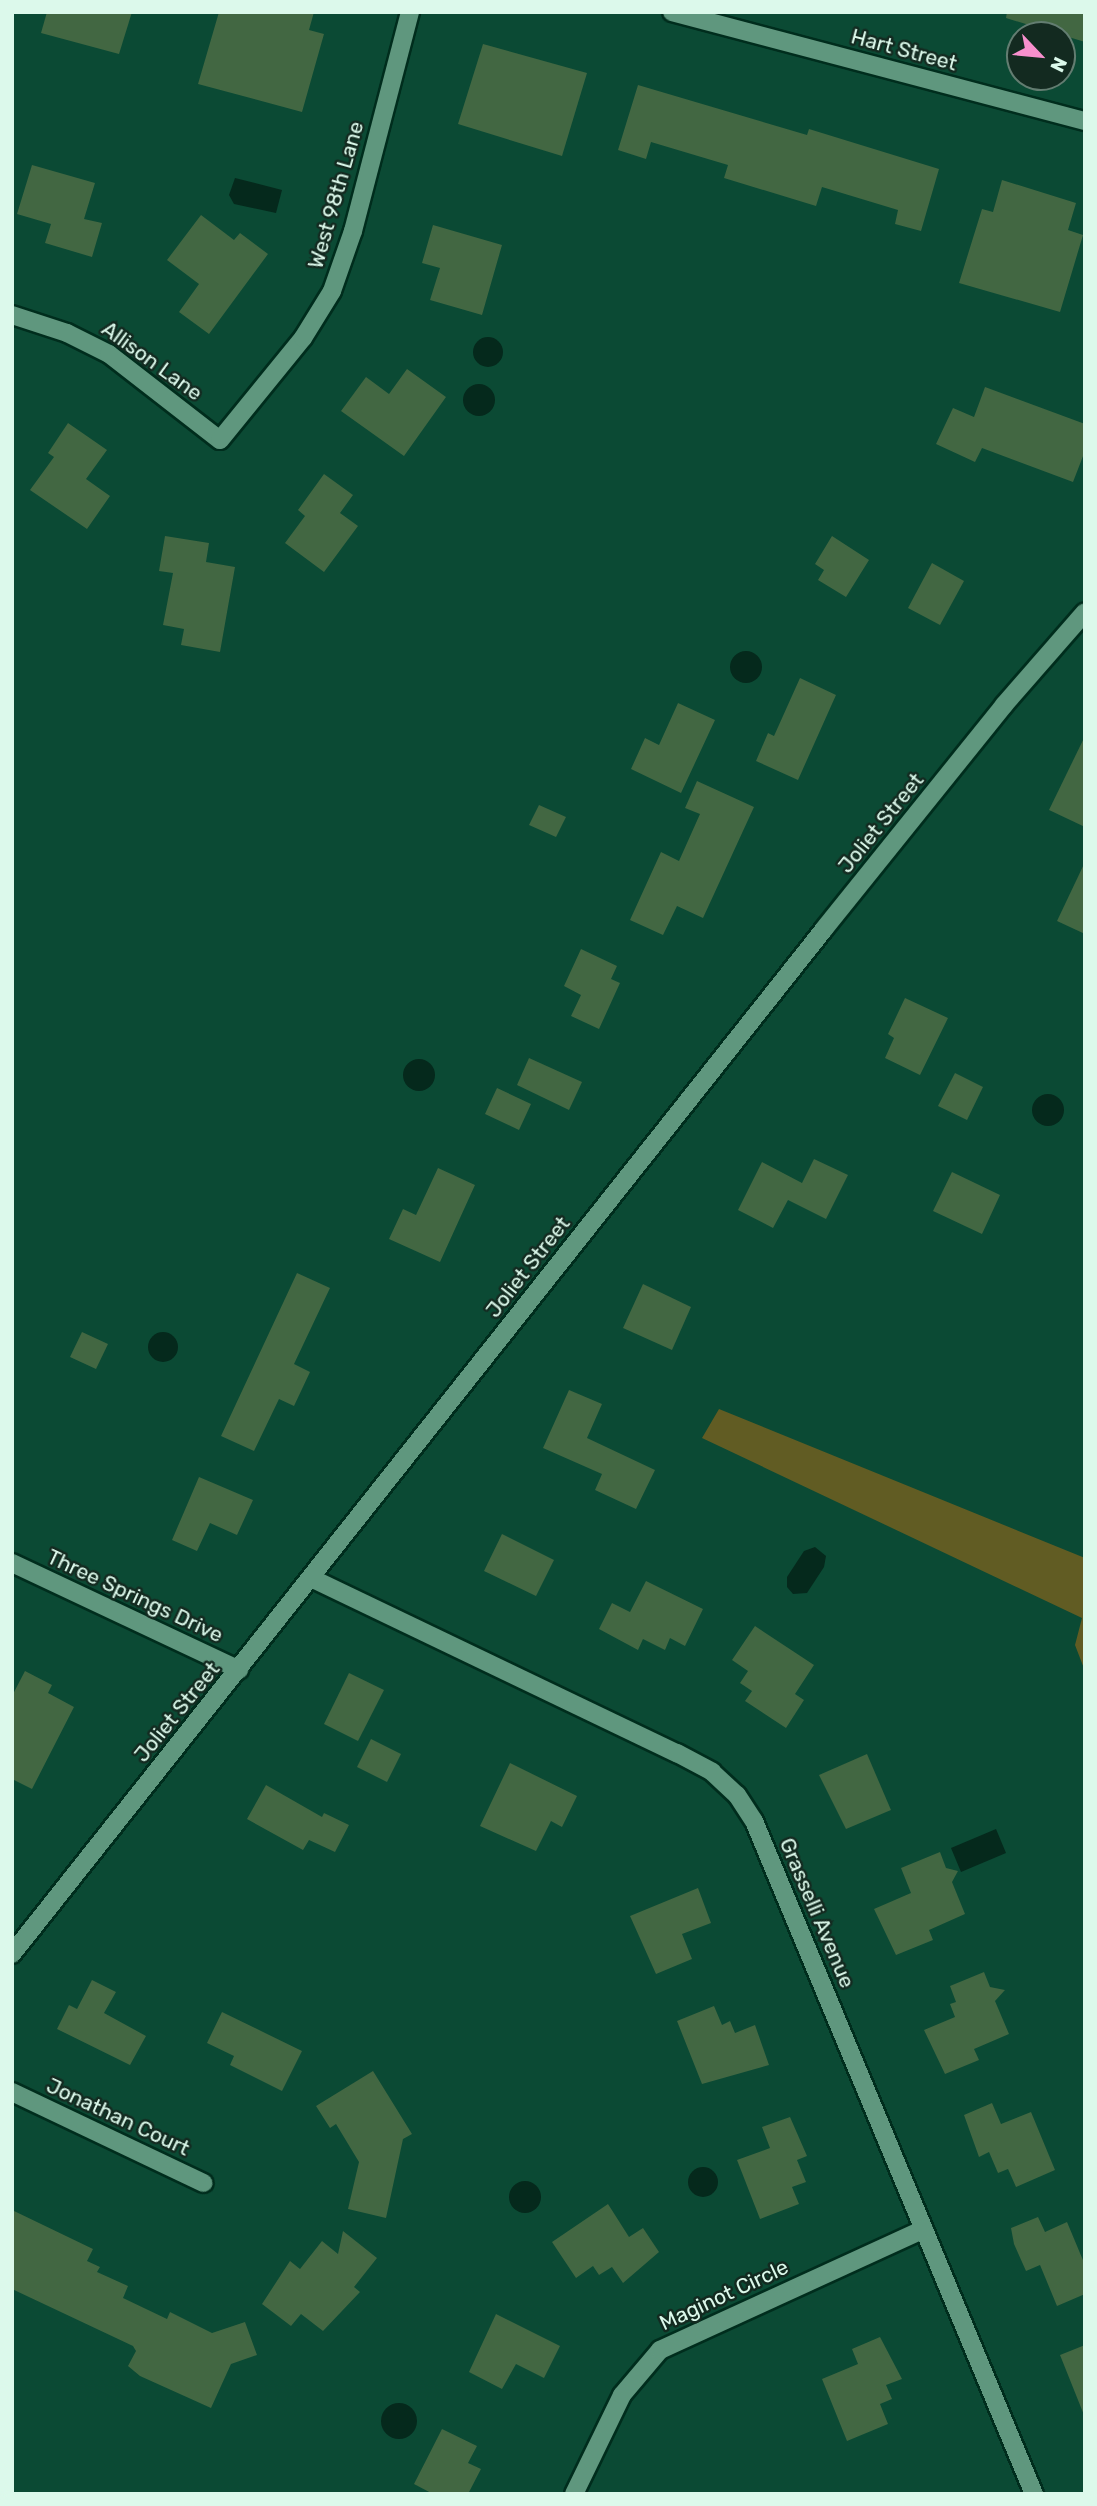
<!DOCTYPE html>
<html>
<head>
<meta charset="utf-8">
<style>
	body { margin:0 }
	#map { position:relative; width:1097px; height:2506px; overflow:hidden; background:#0b4a34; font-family:Rubik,sans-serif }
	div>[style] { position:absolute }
	.green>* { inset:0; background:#615c23 }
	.water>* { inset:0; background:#05291c }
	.round { border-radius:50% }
	.building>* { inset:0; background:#426742 }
	.roads { filter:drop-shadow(2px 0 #002d1d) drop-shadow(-2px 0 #002d1d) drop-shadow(0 2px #002d1d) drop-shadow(0 -2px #002d1d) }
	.minor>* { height:18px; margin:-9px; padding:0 9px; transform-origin:9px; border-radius:9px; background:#5f977e }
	span { translate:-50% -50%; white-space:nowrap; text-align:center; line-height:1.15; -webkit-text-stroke:5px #132a20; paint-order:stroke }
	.street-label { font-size:21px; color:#dcf9eb }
	.frame { position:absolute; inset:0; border:14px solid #dcf9eb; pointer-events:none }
	.north { position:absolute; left:1006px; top:21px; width:70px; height:70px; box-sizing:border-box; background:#132a20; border:2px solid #637d71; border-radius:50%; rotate:116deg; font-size:19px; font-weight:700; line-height:28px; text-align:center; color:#dcf9eb }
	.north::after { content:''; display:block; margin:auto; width:24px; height:32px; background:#f790cd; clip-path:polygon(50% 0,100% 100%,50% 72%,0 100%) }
</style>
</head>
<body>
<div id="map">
	<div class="green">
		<div style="clip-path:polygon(719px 1409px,1085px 1558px,1085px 1671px,1075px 1645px,1082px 1618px,702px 1438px)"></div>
	</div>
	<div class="water">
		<div style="clip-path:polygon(235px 178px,282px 190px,276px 213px,234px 204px,229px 195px)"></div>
		<div class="round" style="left:473px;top:337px;width:30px;height:30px"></div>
		<div class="round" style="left:463px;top:384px;width:32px;height:32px"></div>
		<div class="round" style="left:730px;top:651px;width:32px;height:32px"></div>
		<div class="round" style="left:403px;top:1059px;width:32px;height:32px"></div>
		<div class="round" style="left:1032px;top:1094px;width:32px;height:32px"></div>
		<div class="round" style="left:148px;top:1332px;width:30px;height:30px"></div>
		<div style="clip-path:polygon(815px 1547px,826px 1556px,824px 1567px,807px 1593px,793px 1594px,787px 1587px,787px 1577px,804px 1551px)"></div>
		<div style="clip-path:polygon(996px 1829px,1006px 1853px,961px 1872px,951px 1848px)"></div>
		<div class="round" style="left:688px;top:2167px;width:30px;height:30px"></div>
		<div class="round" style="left:509px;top:2181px;width:32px;height:32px"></div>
		<div class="round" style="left:381px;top:2403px;width:36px;height:36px"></div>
	</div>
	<div class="building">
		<div style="clip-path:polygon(47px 12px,132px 12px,119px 54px,41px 33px)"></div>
		<div style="clip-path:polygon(219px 12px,314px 12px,309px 30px,324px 34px,302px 112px,198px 84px)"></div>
		<div style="clip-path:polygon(1007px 12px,1085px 12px,1085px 42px,1006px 18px)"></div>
		<div style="clip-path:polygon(483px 44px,587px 73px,562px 156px,458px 124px)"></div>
		<div style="clip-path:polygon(638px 85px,807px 135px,809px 129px,939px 169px,921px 231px,895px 224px,898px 210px,822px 187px,816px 206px,724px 178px,728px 165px,651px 142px,646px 159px,618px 150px)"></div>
		<div style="clip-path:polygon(32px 165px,95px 183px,84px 219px,102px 223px,92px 257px,45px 243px,51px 224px,17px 214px)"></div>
		<div style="clip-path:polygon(1002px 180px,1076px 203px,1068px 230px,1083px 235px,1060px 312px,959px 283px,982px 209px,993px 212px)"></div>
		<div style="clip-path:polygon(201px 215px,234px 240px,240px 233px,268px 254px,209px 334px,179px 312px,199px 284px,167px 260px)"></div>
		<div style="clip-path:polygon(433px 225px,502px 245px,482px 315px,430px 300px,440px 268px,422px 263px)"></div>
		<div style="clip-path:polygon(407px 369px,446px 397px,404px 456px,341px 411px,366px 377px,389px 394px)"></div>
		<div style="clip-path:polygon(985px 387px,1085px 424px,1085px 451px,1073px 482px,982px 448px,975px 462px,936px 444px,953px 408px,974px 417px)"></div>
		<div style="clip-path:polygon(68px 423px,107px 450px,86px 479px,110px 496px,87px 529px,30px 490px,54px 457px,48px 453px)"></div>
		<div style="clip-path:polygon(324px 474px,353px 495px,340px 513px,358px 526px,324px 572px,285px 543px,305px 516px,298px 510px)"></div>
		<div style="clip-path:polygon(165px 536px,209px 543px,206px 562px,235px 567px,220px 652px,181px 645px,184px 629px,163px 625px,173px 573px,159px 571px)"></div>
		<div style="clip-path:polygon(832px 536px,869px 560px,846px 597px,818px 580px,824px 570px,815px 564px)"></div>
		<div style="clip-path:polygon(932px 563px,964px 581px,940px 625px,908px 608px)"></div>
		<div style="clip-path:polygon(800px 678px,836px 695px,798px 780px,756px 761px,768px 733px,774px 736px)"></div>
		<div style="clip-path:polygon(678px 703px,715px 720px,681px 793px,631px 769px,645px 738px,659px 745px)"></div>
		<div style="clip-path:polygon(1085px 736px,1085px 827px,1049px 810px)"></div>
		<div style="clip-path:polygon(697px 781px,754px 807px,703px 918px,677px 906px,663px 935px,630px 920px,661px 852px,679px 861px,700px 814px,685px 808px)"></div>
		<div style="clip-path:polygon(539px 805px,566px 817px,556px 837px,529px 825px)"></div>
		<div style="clip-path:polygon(1085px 862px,1085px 934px,1057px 921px)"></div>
		<div style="clip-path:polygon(581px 949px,617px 966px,611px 979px,620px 983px,599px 1029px,571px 1016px,581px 995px,564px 986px)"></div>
		<div style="clip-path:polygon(905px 998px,948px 1018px,920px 1075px,885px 1058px,894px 1038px,888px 1034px)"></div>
		<div style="clip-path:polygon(529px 1058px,582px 1082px,569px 1110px,517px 1085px)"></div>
		<div style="clip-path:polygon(955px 1073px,983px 1087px,967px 1120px,938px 1106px)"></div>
		<div style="clip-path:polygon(497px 1088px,531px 1104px,519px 1130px,485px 1114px)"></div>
		<div style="clip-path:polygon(814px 1159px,848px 1175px,826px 1219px,788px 1200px,773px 1228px,738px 1210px,762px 1162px,802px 1183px)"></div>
		<div style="clip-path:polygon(438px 1168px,475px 1185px,440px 1262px,389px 1239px,403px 1209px,416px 1215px)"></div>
		<div style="clip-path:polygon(952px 1172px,1000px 1195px,982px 1234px,933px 1211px)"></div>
		<div style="clip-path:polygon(297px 1273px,330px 1288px,294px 1364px,310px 1372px,294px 1406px,279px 1399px,254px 1451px,221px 1436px)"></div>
		<div style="clip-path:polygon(643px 1284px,691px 1307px,672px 1350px,623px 1328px)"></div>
		<div style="clip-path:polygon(82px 1332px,108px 1344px,96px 1369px,70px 1357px)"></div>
		<div style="clip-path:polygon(569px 1390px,602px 1404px,587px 1438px,655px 1470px,636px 1509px,595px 1490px,602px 1474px,543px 1448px)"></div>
		<div style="clip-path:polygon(199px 1477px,253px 1500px,237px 1535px,210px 1523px,197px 1551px,172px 1540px)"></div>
		<div style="clip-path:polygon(502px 1534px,554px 1560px,536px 1596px,484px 1571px)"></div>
		<div style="clip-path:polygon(646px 1581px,703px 1609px,685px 1646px,670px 1638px,665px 1650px,643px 1639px,638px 1650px,599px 1629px,612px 1603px,630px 1612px)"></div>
		<div style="clip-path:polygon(755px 1626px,814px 1665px,795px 1694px,804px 1700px,786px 1728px,745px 1701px,752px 1691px,740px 1683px,748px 1671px,732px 1660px)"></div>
		<div style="clip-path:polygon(25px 1671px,52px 1685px,48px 1693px,74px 1707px,32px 1789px,12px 1779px,12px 1696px)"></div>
		<div style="clip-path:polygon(349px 1673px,384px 1690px,358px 1741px,324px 1724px)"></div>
		<div style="clip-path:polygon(371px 1739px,401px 1754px,387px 1782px,357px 1767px)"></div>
		<div style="clip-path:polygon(867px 1754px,891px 1810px,846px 1829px,819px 1775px)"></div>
		<div style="clip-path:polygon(510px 1763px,577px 1796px,562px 1827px,551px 1821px,536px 1851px,480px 1826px)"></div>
		<div style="clip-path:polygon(266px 1785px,322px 1817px,324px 1813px,349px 1825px,335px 1852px,309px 1840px,303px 1850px,247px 1819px)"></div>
		<div style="clip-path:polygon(940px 1852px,946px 1868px,958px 1871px,952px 1882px,965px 1914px,929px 1930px,933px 1940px,896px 1955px,874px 1909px,911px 1893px,901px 1868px)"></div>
		<div style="clip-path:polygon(698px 1888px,711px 1923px,682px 1934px,692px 1959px,656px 1974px,630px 1916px)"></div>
		<div style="clip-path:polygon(984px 1972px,990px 1987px,1005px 1990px,995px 2001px,1009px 2034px,974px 2049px,979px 2060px,945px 2074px,924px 2030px,955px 2017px,950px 2004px,956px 2002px,950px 1986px)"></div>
		<div style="clip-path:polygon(92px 1980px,116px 1992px,104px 2013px,146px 2036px,130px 2065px,57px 2029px,69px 2005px,77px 2009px)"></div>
		<div style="clip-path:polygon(714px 2006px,722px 2025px,730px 2021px,735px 2033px,755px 2025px,769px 2065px,702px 2084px,677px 2021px)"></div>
		<div style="clip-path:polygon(222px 2012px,302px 2051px,282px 2091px,230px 2065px,234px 2056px,207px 2043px)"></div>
		<div style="clip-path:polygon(373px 2071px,412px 2134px,403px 2139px,386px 2218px,348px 2209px,359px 2162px,336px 2124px,330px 2128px,316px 2106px)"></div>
		<div style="clip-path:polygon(992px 2103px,1001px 2124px,1031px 2112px,1055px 2170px,1016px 2187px,1008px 2169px,998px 2173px,989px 2152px,979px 2157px,964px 2115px)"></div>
		<div style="clip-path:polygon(790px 2117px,807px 2156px,797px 2160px,806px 2182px,792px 2187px,799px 2204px,760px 2219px,737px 2160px,770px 2148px,762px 2127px)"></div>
		<div style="clip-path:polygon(608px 2204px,629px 2237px,643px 2228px,659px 2252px,623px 2283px,612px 2267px,599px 2275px,593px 2266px,576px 2278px,552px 2242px)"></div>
		<div style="clip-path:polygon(12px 2210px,93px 2249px,87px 2261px,100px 2267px,97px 2272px,128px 2286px,123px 2298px,167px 2319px,170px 2312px,212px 2333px,245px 2322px,257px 2355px,231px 2364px,211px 2408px,140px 2376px,128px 2366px,136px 2351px,133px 2346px,12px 2289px)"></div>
		<div style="clip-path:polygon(1038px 2217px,1045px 2232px,1067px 2222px,1085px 2265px,1085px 2294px,1057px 2306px,1040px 2265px,1026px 2271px,1014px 2244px,1011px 2228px)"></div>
		<div style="clip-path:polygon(343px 2231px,377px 2258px,354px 2287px,360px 2292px,323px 2331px,301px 2314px,291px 2326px,262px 2304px,290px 2261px,300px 2269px,322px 2241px,338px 2254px)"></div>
		<div style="clip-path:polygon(496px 2314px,560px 2346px,544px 2378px,516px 2364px,502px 2389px,469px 2372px)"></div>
		<div style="clip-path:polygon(880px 2337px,902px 2379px,886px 2385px,892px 2399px,880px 2404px,888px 2424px,847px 2441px,822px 2379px,858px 2364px,852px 2349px)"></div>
		<div style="clip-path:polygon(1085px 2345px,1085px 2415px,1084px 2415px,1060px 2355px)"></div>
		<div style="clip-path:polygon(442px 2429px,477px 2446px,468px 2463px,481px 2469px,468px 2494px,433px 2494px,414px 2484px)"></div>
	</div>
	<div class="roads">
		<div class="minor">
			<div style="left:672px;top:12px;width:427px;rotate:14.8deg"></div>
			<div style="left:12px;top:315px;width:58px;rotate:18.1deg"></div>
			<div style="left:67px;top:333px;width:47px;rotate:26.6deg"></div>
			<div style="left:109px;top:354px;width:140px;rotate:37.8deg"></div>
			<div style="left:220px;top:440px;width:132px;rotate:-50.9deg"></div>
			<div style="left:303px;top:338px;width:55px;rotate:-58.3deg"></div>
			<div style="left:332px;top:291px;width:64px;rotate:-70.7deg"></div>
			<div style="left:353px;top:231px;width:226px;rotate:-75.4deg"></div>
			<div style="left:12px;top:1563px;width:251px;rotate:25.2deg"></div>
			<div style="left:311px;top:1578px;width:406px;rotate:25.6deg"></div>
			<div style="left:677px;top:1753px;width:40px;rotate:28deg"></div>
			<div style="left:712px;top:1772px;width:34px;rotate:43deg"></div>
			<div style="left:737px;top:1795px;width:31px;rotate:57deg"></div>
			<div style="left:754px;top:1821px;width:729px;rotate:67.41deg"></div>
			<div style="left:12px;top:1954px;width:1308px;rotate:-51.61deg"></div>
			<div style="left:824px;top:929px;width:287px;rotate:-51.2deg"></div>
			<div style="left:1004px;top:705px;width:123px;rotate:-48.9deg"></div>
			<div style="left:12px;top:2092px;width:212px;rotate:25.4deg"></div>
			<div style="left:574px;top:2494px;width:110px;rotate:-64.1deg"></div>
			<div style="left:622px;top:2395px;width:59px;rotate:-49.8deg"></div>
			<div style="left:660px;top:2350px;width:290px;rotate:-24.6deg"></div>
		</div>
	</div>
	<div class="street-label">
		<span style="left:904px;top:50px;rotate:15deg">Hart Street</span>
		<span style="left:336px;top:195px;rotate:-74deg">West 98th Lane</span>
		<span style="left:152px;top:361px;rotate:36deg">Allison Lane</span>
		<span style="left:881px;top:823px;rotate:-51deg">Joliet Street</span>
		<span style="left:528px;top:1267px;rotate:-52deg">Joliet Street</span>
		<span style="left:135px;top:1596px;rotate:25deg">Three Springs Drive</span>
		<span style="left:177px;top:1712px;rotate:-51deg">Joliet Street</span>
		<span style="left:817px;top:1913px;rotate:67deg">Grasselli Avenue</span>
		<span style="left:118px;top:2117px;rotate:25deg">Jonathan Court</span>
		<span style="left:724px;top:2295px;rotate:-25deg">Maginot Circle</span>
	</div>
	<div class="frame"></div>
	<div class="north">N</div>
</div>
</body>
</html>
